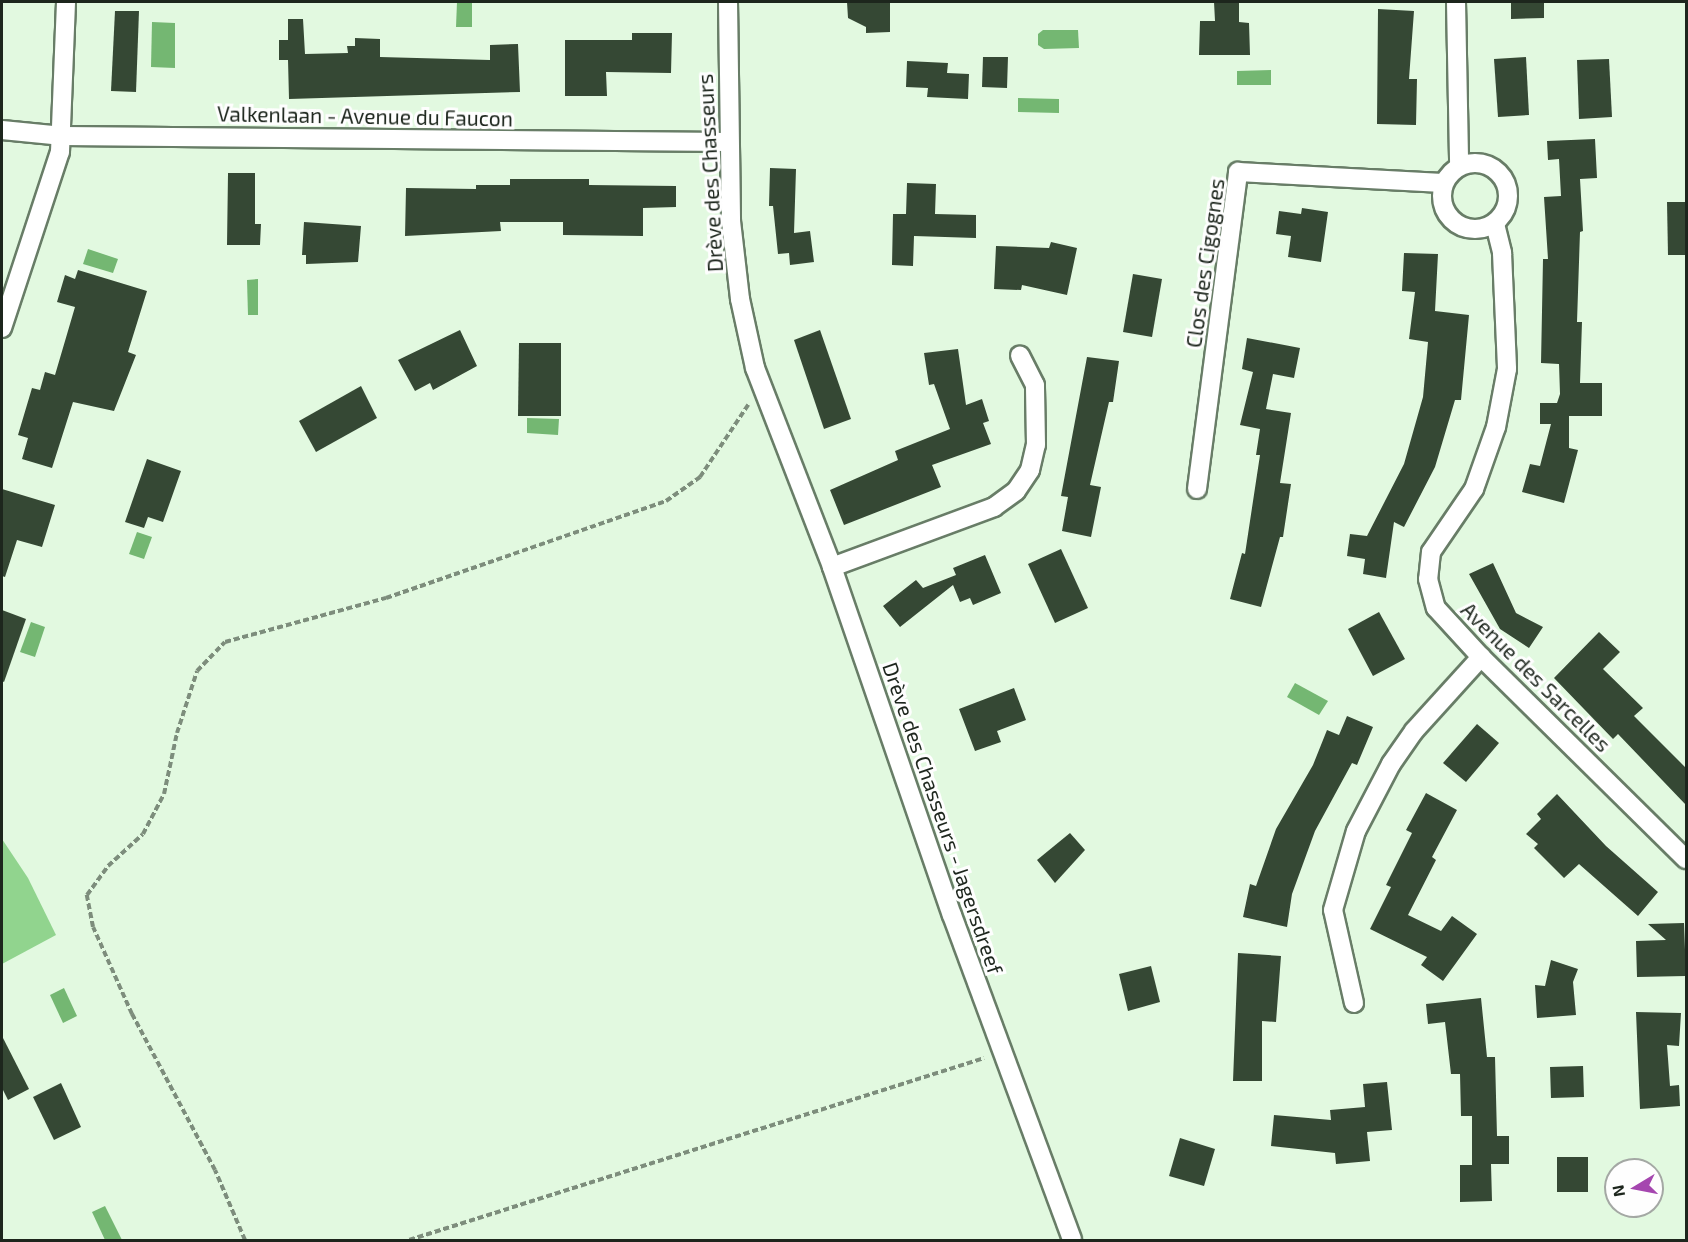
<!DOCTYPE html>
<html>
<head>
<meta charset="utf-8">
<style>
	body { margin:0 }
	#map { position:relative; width:1688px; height:1242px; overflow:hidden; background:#e2f9e0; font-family:"Exo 2",sans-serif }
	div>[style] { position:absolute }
	.forest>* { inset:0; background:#91d48e }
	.water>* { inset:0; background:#74b772 }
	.building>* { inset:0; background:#354834 }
	.path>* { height:4px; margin-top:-2px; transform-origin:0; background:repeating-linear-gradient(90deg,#7d8d7c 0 6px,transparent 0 9px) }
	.roads { filter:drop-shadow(2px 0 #687d67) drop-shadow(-2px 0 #687d67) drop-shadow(0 2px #687d67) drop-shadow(0 -2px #687d67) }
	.minor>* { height:18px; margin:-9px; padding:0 9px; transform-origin:9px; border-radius:9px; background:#fff }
	.minor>.ring { margin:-9px; padding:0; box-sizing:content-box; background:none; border:18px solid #fff; border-radius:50% }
	span { translate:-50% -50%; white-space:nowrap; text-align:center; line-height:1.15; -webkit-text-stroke:6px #fefefe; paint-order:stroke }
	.street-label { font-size:21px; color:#1d261d }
	.frame { position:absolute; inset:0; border:3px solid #1d261d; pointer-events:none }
	.north { position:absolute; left:1604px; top:1158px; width:60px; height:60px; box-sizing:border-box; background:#fefefe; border:2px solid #a4a8a4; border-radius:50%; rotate:260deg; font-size:16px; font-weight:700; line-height:24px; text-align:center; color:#1d261d }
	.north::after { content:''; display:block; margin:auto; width:21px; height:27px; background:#a546af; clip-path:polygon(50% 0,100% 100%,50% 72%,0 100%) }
</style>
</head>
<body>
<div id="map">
	<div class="forest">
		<div style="clip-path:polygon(2px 839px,28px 878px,56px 935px,2px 964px)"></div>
	</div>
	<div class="water">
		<div style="clip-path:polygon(457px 2px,472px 2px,472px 27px,456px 27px)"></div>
		<div style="clip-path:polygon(152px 22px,175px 23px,175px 68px,151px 67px)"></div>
		<div style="clip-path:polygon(1043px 30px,1078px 30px,1079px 48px,1044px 49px,1038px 45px,1038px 34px)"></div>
		<div style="clip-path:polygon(1271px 70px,1271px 85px,1237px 85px,1237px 71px)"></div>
		<div style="clip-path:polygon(1018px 98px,1059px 99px,1059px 113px,1018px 112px)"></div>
		<div style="clip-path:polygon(88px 249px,118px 259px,113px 273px,83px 264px)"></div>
		<div style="clip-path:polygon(258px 279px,258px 315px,248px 315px,247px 280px)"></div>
		<div style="clip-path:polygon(527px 418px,559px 419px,558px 435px,527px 433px)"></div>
		<div style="clip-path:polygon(137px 532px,152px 537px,144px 559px,129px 554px)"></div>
		<div style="clip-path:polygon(31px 622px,45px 627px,35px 657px,20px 652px)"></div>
		<div style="clip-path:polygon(1295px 683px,1328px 701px,1319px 715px,1287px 697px)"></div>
		<div style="clip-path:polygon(64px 988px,77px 1016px,63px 1023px,50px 995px)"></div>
		<div style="clip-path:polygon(105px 1206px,122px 1240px,105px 1240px,92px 1212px)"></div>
	</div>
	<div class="building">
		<div style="clip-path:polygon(847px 2px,890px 2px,890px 32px,866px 33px,866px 27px,848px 18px)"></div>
		<div style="clip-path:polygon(1214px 2px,1239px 2px,1239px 22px,1249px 23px,1250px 55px,1199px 55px,1200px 21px,1215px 21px)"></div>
		<div style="clip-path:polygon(1511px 2px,1544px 2px,1544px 18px,1511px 19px)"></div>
		<div style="clip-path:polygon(1378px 9px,1414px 11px,1409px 79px,1417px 79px,1416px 125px,1377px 124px)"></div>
		<div style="clip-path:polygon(115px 11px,139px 11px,136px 92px,111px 91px)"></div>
		<div style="clip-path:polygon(288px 19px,303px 19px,305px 54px,348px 53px,347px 46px,355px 46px,355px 38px,380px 39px,380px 57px,490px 60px,490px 45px,518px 44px,520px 92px,289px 99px,288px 60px,279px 60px,279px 40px,288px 40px)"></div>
		<div style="clip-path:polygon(632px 33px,672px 33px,671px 73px,606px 72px,607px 96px,565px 96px,565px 40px,632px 40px)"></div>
		<div style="clip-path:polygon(983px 57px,1008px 57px,1007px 88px,982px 87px)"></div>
		<div style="clip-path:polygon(1526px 57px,1529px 115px,1498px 117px,1494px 59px)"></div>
		<div style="clip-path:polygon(1609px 59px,1612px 117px,1579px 119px,1577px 60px)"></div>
		<div style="clip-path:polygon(907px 61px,948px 63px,947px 73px,969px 74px,968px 99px,927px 97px,928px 88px,906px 87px)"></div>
		<div style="clip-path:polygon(1595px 139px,1597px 178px,1580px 179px,1583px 231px,1580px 232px,1577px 322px,1582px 322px,1580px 383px,1602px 383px,1602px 416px,1569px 416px,1569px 448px,1578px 450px,1564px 503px,1522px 492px,1530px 464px,1540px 466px,1551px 424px,1540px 424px,1540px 403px,1557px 403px,1560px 394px,1559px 364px,1541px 363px,1543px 259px,1548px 259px,1544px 197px,1561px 196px,1559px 159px,1548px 160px,1547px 141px)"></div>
		<div style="clip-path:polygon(770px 168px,796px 169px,794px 233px,810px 231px,814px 262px,790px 265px,789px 253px,778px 254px,773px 206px,769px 206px)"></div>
		<div style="clip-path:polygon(228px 173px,255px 173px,255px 224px,261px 224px,260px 245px,227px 245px)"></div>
		<div style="clip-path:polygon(510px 179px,589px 179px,589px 185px,676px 186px,676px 207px,643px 208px,643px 236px,563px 235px,563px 222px,500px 222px,501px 231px,405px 236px,406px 188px,476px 189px,476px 185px,510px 185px)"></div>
		<div style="clip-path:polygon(907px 183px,936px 184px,935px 214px,976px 215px,976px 238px,914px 236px,913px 266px,892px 265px,893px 214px,906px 214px)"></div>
		<div style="clip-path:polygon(1667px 202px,1686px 202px,1686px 255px,1668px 255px)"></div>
		<div style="clip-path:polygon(1302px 208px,1328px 212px,1321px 262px,1288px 257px,1291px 236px,1276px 234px,1279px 211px,1301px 214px)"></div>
		<div style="clip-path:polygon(304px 222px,361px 226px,358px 262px,306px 264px,306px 255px,302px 255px)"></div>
		<div style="clip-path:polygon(1051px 242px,1077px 248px,1067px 295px,1022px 285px,1021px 290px,994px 289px,996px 246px,1049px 248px)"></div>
		<div style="clip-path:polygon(1404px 253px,1438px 254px,1435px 311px,1469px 315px,1461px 400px,1455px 400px,1435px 467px,1404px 527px,1394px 522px,1386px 578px,1363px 574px,1365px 559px,1347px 556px,1350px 534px,1367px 536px,1404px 464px,1423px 397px,1428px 342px,1409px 339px,1415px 292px,1402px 291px)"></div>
		<div style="clip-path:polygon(78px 270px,147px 291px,128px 352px,136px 355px,114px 411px,73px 402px,52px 468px,22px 459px,28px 438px,18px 435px,32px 388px,40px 390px,45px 372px,55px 375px,75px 307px,57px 302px,65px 275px,75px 279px)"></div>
		<div style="clip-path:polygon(1133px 274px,1162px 279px,1152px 337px,1123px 332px)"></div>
		<div style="clip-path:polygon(460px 330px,477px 366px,433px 390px,430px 383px,415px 391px,398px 360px)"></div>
		<div style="clip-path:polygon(820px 330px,851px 419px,824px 429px,794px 340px)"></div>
		<div style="clip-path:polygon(1247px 338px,1300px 348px,1294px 378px,1273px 374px,1266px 409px,1291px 413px,1280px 483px,1291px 484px,1283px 537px,1280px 537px,1261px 607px,1230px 599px,1242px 553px,1245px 554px,1260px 455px,1256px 455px,1260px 429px,1240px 425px,1253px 372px,1242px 369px)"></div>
		<div style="clip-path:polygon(519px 343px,561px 343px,561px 416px,518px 416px)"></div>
		<div style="clip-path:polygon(958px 349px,966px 405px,982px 399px,989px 421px,983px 423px,991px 444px,932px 465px,941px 487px,844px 525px,830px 490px,898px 460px,895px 451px,950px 429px,934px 384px,929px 385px,924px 353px)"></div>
		<div style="clip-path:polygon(1087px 357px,1119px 361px,1113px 402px,1109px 402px,1090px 485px,1101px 487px,1091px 537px,1062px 531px,1068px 497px,1061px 496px)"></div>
		<div style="clip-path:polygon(361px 386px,377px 418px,316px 452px,299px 421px)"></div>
		<div style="clip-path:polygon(147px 459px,181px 471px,163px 522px,148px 517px,144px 528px,125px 522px)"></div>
		<div style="clip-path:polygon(2px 489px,55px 505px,42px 547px,17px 540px,5px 577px,2px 576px)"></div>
		<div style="clip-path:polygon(1061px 549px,1088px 608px,1055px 623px,1028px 564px)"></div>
		<div style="clip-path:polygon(985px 555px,1001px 593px,973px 605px,970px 598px,960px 602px,953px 585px,900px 627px,883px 606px,916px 580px,923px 588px,956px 575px,953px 568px)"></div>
		<div style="clip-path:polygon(1493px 563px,1516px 613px,1543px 627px,1529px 648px,1500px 629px,1469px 574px)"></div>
		<div style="clip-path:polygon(2px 610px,26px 619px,4px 682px,2px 681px)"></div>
		<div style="clip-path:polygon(1379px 612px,1405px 659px,1373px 676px,1348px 629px)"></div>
		<div style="clip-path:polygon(1599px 632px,1620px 652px,1603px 669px,1643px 708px,1634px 716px,1686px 768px,1686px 805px,1618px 734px,1613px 739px,1554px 678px)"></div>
		<div style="clip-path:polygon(1014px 688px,1026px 720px,997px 731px,1001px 742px,975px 751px,959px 709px)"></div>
		<div style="clip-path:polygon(1347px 716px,1373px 727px,1357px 765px,1352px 763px,1315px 831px,1292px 894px,1287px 927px,1243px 917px,1250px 884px,1256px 886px,1276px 829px,1313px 765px,1327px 730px,1339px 735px)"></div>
		<div style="clip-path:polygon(1477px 724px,1499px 743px,1466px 782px,1443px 763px)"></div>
		<div style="clip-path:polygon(1426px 793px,1457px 810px,1432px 857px,1436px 860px,1408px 915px,1441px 931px,1452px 916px,1477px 934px,1443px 981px,1421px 965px,1427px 957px,1370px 929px,1391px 887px,1386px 885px,1412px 833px,1406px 830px)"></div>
		<div style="clip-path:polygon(1557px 794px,1606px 846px,1658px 892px,1638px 916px,1579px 864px,1564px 878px,1534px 848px,1538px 844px,1526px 834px,1541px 819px,1537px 814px)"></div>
		<div style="clip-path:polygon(1070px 833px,1085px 850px,1055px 883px,1037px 860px)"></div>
		<div style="clip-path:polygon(1684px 923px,1686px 976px,1637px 977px,1636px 941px,1666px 940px,1648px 924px)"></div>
		<div style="clip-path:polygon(1238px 953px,1281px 956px,1276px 1022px,1262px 1021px,1262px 1081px,1233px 1081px)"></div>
		<div style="clip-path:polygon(1551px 960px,1578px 969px,1573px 982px,1576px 1015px,1537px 1018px,1535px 985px,1545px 986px)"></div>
		<div style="clip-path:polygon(1151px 966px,1160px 1002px,1128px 1011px,1119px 974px)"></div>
		<div style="clip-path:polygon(1481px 998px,1487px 1057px,1495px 1057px,1497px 1136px,1509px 1136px,1509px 1164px,1491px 1164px,1492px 1201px,1460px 1202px,1460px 1165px,1472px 1165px,1472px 1116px,1461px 1116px,1460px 1074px,1451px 1074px,1445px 1022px,1428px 1024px,1426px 1004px)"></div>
		<div style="clip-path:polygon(1636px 1012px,1681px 1013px,1679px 1046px,1667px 1045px,1670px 1086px,1679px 1085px,1680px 1106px,1640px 1109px)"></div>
		<div style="clip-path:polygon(2px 1036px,29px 1089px,8px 1100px,2px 1088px)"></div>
		<div style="clip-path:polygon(1583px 1066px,1584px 1097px,1551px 1098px,1550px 1067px)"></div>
		<div style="clip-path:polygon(1387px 1082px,1392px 1130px,1367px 1132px,1370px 1161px,1336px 1164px,1335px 1153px,1271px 1146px,1274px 1115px,1331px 1120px,1330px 1110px,1365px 1107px,1363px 1084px)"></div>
		<div style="clip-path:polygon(61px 1083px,81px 1127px,54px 1140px,33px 1097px)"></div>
		<div style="clip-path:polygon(1180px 1138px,1215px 1149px,1204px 1186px,1169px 1176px)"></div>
		<div style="clip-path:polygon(1557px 1157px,1588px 1157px,1588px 1192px,1557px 1192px)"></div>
	</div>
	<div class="path">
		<div style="left:245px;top:1240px;width:76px;rotate:-113.2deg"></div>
		<div style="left:215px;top:1170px;width:177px;rotate:-118deg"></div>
		<div style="left:132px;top:1014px;width:95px;rotate:-114.1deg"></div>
		<div style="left:93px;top:927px;width:33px;rotate:-101deg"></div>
		<div style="left:87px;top:895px;width:36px;rotate:-54deg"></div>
		<div style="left:108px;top:866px;width:47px;rotate:-42.4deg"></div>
		<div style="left:143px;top:834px;width:45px;rotate:-62.3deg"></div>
		<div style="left:164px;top:794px;width:62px;rotate:-78deg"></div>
		<div style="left:177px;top:733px;width:65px;rotate:-72.1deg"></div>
		<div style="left:197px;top:671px;width:40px;rotate:-46deg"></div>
		<div style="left:225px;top:642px;width:167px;rotate:-15.3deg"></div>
		<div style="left:386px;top:598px;width:296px;rotate:-19.1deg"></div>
		<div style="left:666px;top:501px;width:42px;rotate:-35.2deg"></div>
		<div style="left:700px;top:477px;width:87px;rotate:-56.3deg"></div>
		<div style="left:409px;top:1240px;width:603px;rotate:-17.56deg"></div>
	</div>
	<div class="roads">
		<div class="minor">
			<div style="left:728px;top:2px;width:219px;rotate:89.2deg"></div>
			<div style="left:731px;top:221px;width:79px;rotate:83.4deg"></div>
			<div style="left:740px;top:299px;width:71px;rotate:77.7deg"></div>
			<div style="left:755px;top:368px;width:213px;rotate:68.8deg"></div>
			<div style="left:832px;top:567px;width:368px;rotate:71deg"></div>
			<div style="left:952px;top:915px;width:346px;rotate:69.7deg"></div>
			<div style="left:1456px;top:2px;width:163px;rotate:88.9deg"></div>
			<div style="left:2px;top:130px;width:61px;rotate:5.6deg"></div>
			<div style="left:63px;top:136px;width:665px;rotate:0.52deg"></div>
			<div class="ring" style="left:1442px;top:163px;width:48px;height:48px"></div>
			<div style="left:1495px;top:224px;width:30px;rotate:76deg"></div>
			<div style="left:1502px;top:253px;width:116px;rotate:87.5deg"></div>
			<div style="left:1507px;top:369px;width:59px;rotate:100.7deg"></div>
			<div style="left:1496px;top:427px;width:66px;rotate:109.5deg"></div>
			<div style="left:1474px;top:489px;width:76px;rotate:124.3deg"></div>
			<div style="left:1431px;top:552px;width:27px;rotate:96deg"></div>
			<div style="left:1428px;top:579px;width:30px;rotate:75deg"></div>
			<div style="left:1436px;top:608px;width:67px;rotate:47.4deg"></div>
			<div style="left:1481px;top:657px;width:288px;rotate:44.6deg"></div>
			<div style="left:2px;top:328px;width:185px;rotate:-71.8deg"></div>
			<div style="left:60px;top:152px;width:150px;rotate:-87.7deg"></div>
			<div style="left:1197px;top:489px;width:320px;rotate:-82.6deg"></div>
			<div style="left:1238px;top:172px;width:205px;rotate:3.1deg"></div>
			<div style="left:832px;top:567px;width:173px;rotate:-20.3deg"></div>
			<div style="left:994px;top:507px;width:27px;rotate:-36deg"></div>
			<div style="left:1016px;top:491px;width:25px;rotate:-56deg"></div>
			<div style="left:1030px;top:470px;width:26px;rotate:-77deg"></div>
			<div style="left:1036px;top:445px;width:60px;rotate:-91deg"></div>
			<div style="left:1035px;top:385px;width:33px;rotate:-117deg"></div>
			<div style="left:1354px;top:1003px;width:95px;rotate:-102.7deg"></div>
			<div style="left:1333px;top:910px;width:82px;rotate:-73.8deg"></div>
			<div style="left:1356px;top:831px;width:76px;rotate:-62.4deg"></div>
			<div style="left:1391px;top:764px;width:40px;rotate:-55.1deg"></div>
			<div style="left:1414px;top:731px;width:100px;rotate:-47.8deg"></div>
		</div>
	</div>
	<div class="street-label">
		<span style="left:365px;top:116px;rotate:1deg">Valkenlaan - Avenue du Faucon</span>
		<span style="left:710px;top:173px;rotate:-93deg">Drève des Chasseurs</span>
		<span style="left:1205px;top:263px;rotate:-82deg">Clos des Cigognes</span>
		<span style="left:1536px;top:677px;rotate:45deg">Avenue des Sarcelles</span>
		<span style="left:943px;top:818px;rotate:71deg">Drève des Chasseurs - Jagersdreef</span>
	</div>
	<div class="frame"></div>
	<div class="north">N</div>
</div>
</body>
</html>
